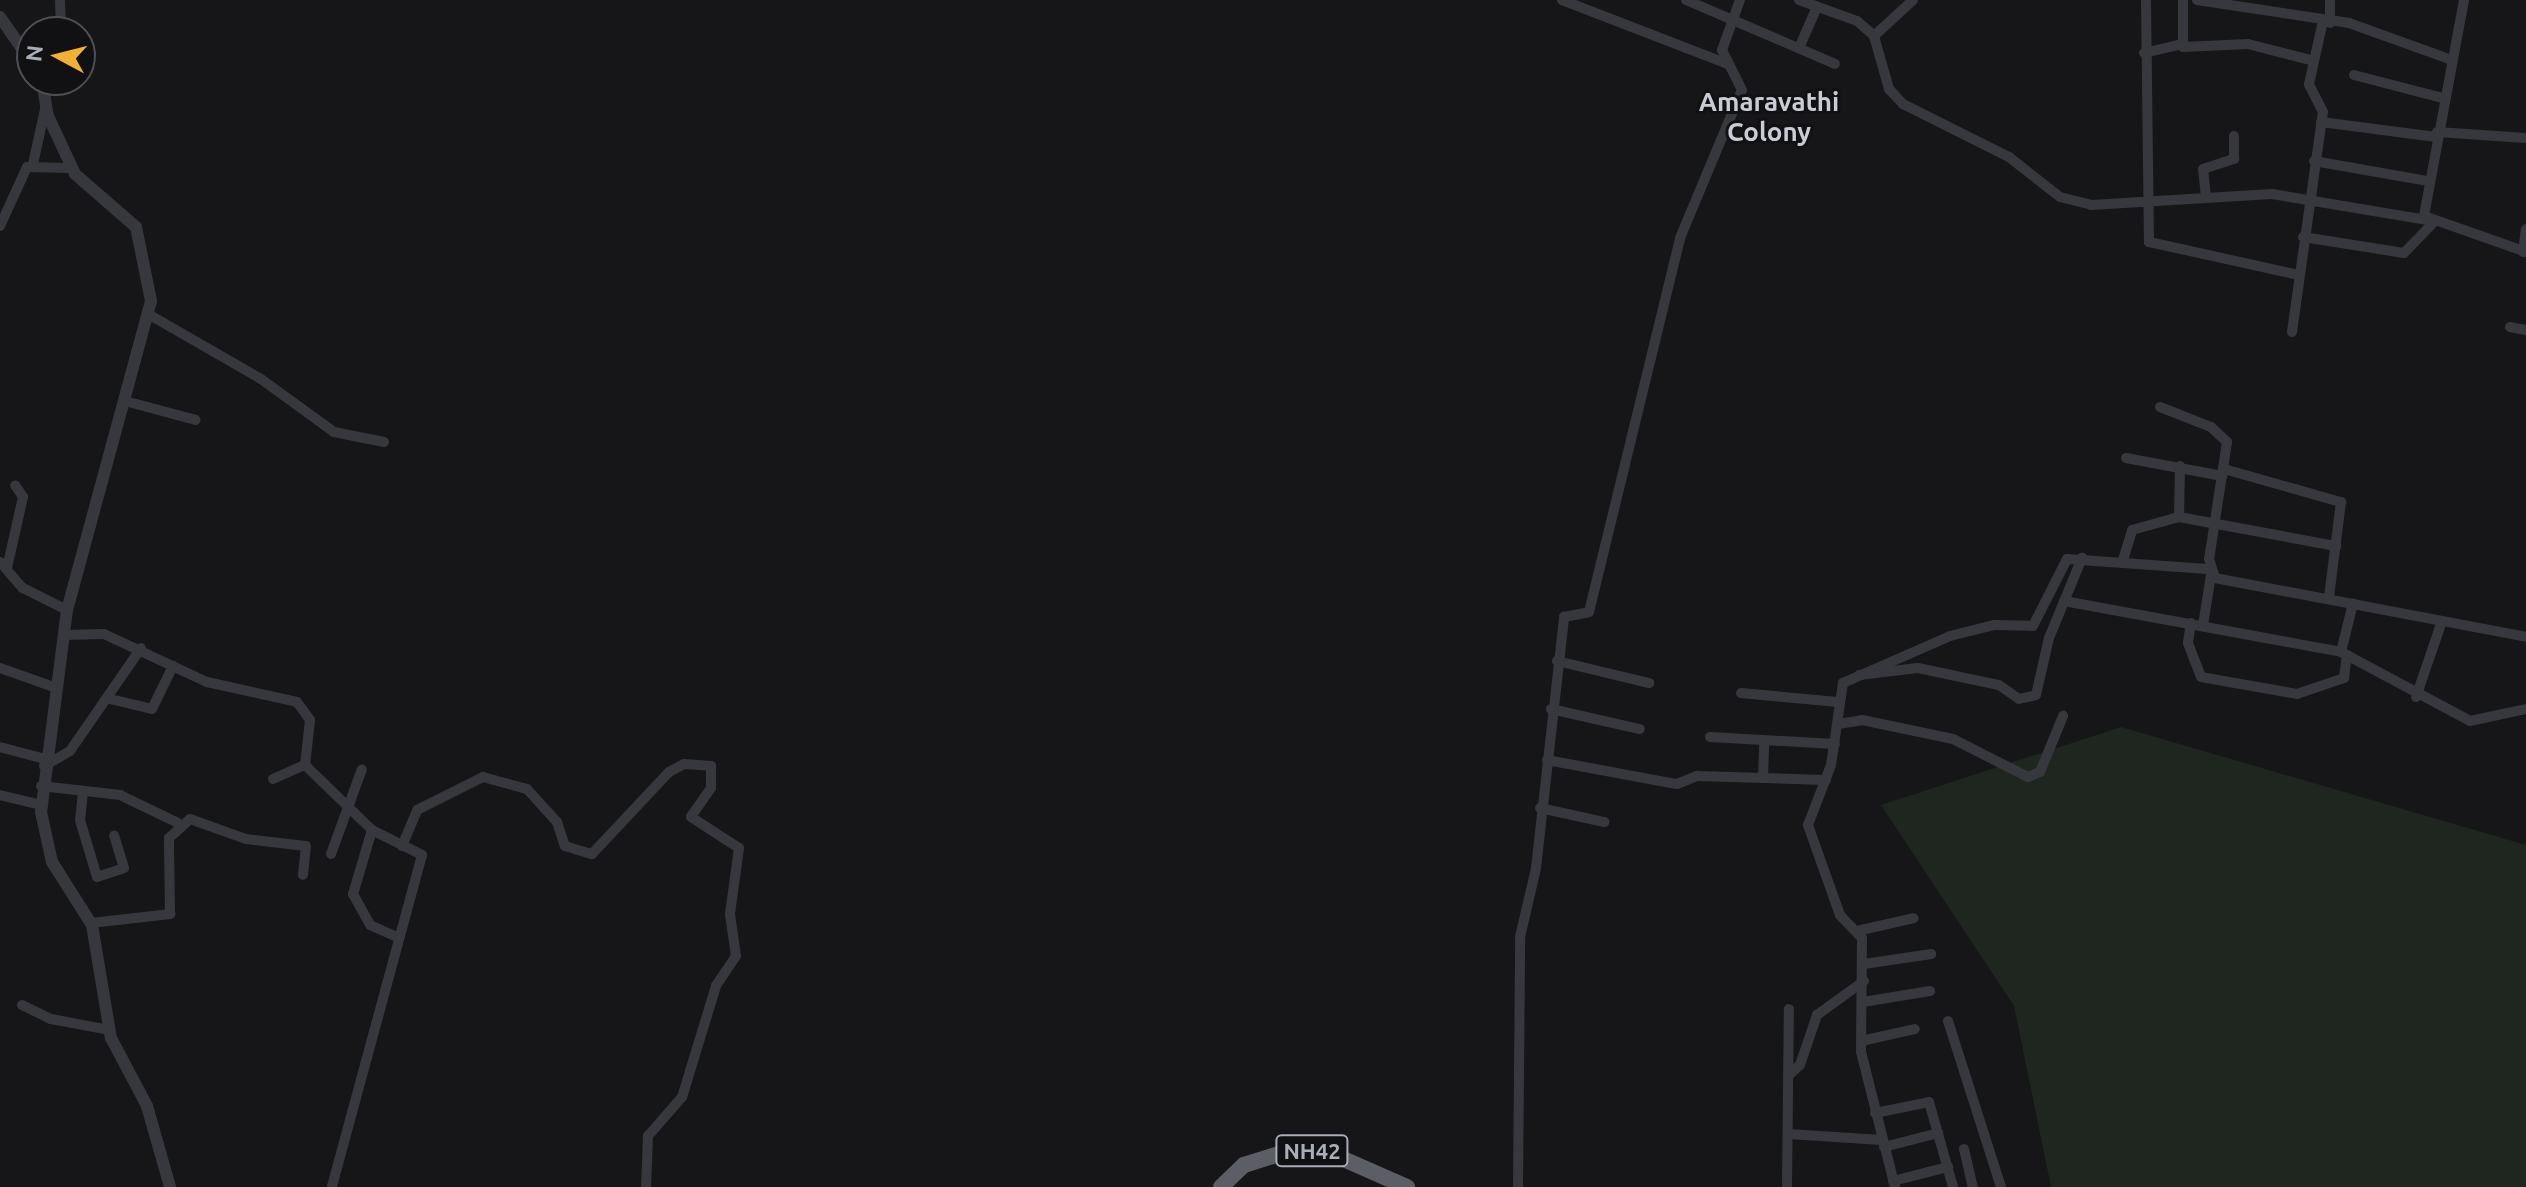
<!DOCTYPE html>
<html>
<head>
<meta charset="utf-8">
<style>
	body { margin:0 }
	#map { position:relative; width:2526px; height:1187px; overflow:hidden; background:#161618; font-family:Ubuntu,sans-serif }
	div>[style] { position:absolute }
	.green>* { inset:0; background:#1e261f }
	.minor>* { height:10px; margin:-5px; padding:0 5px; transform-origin:5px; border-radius:5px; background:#37383d }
	.tertiary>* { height:12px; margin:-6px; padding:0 6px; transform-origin:6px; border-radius:6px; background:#37383d }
	.trunk>* { height:16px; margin:-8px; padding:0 8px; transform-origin:8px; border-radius:8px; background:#5b5e65 }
	span { translate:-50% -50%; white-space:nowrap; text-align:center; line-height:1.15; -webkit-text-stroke:6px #111113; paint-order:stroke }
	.shield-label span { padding:2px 6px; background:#111113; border:2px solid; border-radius:6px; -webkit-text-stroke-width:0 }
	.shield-label { font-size:22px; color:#a8adb8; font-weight:700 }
	.neighbourhood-label { font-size:26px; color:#c9ccd4; font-weight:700 }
	.north { position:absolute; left:16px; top:16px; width:80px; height:80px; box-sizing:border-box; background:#111113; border:2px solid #4d4f55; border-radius:50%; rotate:277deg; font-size:22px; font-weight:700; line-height:32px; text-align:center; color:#a8adb8 }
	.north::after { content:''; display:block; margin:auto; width:28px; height:36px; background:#f2b134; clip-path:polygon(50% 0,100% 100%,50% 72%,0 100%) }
</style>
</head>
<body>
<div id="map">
	<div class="green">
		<div style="clip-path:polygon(2121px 727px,2526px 845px,2526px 1187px,2051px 1187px,2014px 1006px,1881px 805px)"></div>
	</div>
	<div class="minor">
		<div style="left:60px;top:0;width:32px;rotate:88deg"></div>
		<div style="left:1562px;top:0;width:178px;rotate:21.1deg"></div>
		<div style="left:1686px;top:0;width:162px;rotate:23.2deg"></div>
		<div style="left:1799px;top:0;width:62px;rotate:19.9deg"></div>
		<div style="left:1857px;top:21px;width:23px;rotate:41deg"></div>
		<div style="left:1874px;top:36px;width:53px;rotate:-42.7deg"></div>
		<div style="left:2146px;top:0;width:242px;rotate:89.3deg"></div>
		<div style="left:2149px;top:242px;width:154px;rotate:12.4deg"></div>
		<div style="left:2183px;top:0;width:47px;rotate:90deg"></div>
		<div style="left:2183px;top:47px;width:65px;rotate:-2.6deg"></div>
		<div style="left:2248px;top:44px;width:68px;rotate:14.4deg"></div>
		<div style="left:2197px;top:0;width:154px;rotate:8.6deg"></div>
		<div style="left:2349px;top:23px;width:106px;rotate:19.8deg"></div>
		<div style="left:2464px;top:0;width:220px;rotate:100.5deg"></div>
		<div style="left:2424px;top:216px;width:108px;rotate:19.4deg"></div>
		<div style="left:2330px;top:23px;width:23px;rotate:-90deg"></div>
		<div style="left:1874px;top:36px;width:55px;rotate:74.2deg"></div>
		<div style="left:1889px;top:89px;width:21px;rotate:47deg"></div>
		<div style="left:1903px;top:104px;width:119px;rotate:26.6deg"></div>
		<div style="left:2009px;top:157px;width:65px;rotate:38.1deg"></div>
		<div style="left:2060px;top:197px;width:32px;rotate:14deg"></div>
		<div style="left:2091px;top:205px;width:181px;rotate:-3.5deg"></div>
		<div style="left:2272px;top:194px;width:158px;rotate:9.5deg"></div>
		<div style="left:1799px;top:48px;width:45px;rotate:-66.3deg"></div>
		<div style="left:2144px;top:53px;width:37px;rotate:-13deg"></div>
		<div style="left:2354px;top:75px;width:91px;rotate:14.6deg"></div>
		<div style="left:2321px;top:122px;width:116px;rotate:7.4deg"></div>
		<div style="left:2437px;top:132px;width:89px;rotate:3.9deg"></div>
		<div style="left:2314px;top:161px;width:116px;rotate:10deg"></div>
		<div style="left:33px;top:164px;width:60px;rotate:-77.6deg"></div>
		<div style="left:2206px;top:197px;width:28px;rotate:-96deg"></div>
		<div style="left:2203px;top:169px;width:33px;rotate:-18deg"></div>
		<div style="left:2234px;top:159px;width:23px;rotate:-90deg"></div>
		<div style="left:0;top:226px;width:65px;rotate:-65.4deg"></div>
		<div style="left:27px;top:167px;width:44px;rotate:1.3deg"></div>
		<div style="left:2303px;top:237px;width:102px;rotate:9deg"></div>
		<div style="left:2404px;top:253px;width:43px;rotate:-45.9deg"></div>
		<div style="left:2523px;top:252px;width:23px;rotate:-83deg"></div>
		<div style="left:148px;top:314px;width:130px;rotate:29.9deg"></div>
		<div style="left:261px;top:379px;width:90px;rotate:36deg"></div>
		<div style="left:334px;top:432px;width:51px;rotate:11.3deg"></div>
		<div style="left:2510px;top:327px;width:16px;rotate:11deg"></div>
		<div style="left:2292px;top:332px;width:222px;rotate:-82deg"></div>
		<div style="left:2323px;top:112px;width:31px;rotate:-117deg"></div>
		<div style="left:2309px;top:84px;width:65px;rotate:-77.5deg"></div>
		<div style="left:125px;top:401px;width:73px;rotate:15deg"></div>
		<div style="left:2160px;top:407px;width:55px;rotate:21.4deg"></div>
		<div style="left:2211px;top:427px;width:22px;rotate:43deg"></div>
		<div style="left:2227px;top:442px;width:118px;rotate:98.7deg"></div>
		<div style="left:2209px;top:559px;width:20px;rotate:72deg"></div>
		<div style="left:2215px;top:578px;width:317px;rotate:10.7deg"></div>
		<div style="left:2126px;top:458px;width:98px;rotate:10.6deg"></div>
		<div style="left:2180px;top:466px;width:51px;rotate:91.1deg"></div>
		<div style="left:2179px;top:517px;width:160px;rotate:10.5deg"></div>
		<div style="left:2224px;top:469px;width:122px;rotate:15.8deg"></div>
		<div style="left:2341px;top:502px;width:96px;rotate:97.2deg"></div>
		<div style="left:2123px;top:560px;width:31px;rotate:-73deg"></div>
		<div style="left:2132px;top:530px;width:49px;rotate:-15.5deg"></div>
		<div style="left:0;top:562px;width:35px;rotate:49deg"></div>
		<div style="left:23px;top:588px;width:49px;rotate:26.6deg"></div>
		<div style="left:7px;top:568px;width:73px;rotate:-77.3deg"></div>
		<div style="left:23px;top:497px;width:14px;rotate:-124deg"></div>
		<div style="left:2064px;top:601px;width:282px;rotate:10.4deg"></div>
		<div style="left:2341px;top:652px;width:146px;rotate:28.1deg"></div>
		<div style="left:2470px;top:721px;width:57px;rotate:-12.1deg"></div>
		<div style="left:2191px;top:623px;width:20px;rotate:99deg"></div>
		<div style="left:2188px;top:643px;width:36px;rotate:69deg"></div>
		<div style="left:2201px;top:677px;width:97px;rotate:10deg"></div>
		<div style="left:2297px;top:694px;width:50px;rotate:-18.8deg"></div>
		<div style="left:2344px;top:678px;width:23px;rotate:-83deg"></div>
		<div style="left:2203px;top:625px;width:51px;rotate:-80.9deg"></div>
		<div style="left:63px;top:635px;width:41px;rotate:-1.4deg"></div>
		<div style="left:104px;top:634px;width:114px;rotate:25deg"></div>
		<div style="left:207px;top:682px;width:92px;rotate:12.5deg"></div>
		<div style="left:297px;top:702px;width:22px;rotate:54deg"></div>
		<div style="left:310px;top:720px;width:45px;rotate:96.3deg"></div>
		<div style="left:305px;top:765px;width:93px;rotate:44.1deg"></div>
		<div style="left:372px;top:830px;width:56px;rotate:26.6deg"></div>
		<div style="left:422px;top:855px;width:344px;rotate:105.2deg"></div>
		<div style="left:2341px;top:652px;width:50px;rotate:-76.2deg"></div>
		<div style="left:1557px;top:661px;width:95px;rotate:13.4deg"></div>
		<div style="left:0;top:668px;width:57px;rotate:19.4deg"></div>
		<div style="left:1859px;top:675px;width:59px;rotate:-6.8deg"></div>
		<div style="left:1918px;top:668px;width:83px;rotate:11.9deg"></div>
		<div style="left:1999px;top:685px;width:24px;rotate:35deg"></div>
		<div style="left:2019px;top:699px;width:17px;rotate:-13deg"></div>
		<div style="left:2036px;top:695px;width:58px;rotate:-77.2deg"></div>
		<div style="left:2049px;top:638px;width:87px;rotate:-67.6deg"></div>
		<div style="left:1741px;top:693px;width:97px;rotate:5.3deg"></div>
		<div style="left:2416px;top:697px;width:77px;rotate:-71.1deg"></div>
		<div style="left:110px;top:699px;width:43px;rotate:13.4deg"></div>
		<div style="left:152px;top:709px;width:48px;rotate:-64deg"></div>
		<div style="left:1551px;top:709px;width:91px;rotate:12.7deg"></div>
		<div style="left:1838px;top:724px;width:24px;rotate:-9deg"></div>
		<div style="left:1862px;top:720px;width:93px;rotate:11.8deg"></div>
		<div style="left:1953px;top:739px;width:84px;rotate:26.9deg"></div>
		<div style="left:2028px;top:777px;width:13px;rotate:-23deg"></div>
		<div style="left:2040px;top:772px;width:61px;rotate:-67.7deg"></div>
		<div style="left:1710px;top:737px;width:125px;rotate:3.2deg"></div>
		<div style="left:0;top:747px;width:47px;rotate:14.9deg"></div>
		<div style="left:1547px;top:760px;width:132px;rotate:10.5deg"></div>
		<div style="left:1677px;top:784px;width:22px;rotate:-22deg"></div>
		<div style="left:1697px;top:776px;width:129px;rotate:1.8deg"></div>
		<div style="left:44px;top:766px;width:30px;rotate:-30deg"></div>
		<div style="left:70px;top:751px;width:125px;rotate:-55.4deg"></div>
		<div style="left:1763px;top:778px;width:37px;rotate:-88deg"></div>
		<div style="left:273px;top:779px;width:35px;rotate:-24deg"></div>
		<div style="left:41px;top:786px;width:80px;rotate:6.5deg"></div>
		<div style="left:120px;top:795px;width:64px;rotate:25.8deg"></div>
		<div style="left:83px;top:792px;width:28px;rotate:96deg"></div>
		<div style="left:80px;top:820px;width:59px;rotate:73.4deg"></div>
		<div style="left:97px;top:877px;width:28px;rotate:-18deg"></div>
		<div style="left:124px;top:868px;width:34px;rotate:-107deg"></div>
		<div style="left:0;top:795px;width:42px;rotate:13.7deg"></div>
		<div style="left:1540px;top:808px;width:66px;rotate:12.3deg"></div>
		<div style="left:372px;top:830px;width:67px;rotate:106.5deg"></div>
		<div style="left:353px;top:894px;width:35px;rotate:61deg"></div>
		<div style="left:370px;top:925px;width:32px;rotate:24deg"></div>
		<div style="left:402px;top:846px;width:39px;rotate:-67deg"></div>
		<div style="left:417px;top:810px;width:74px;rotate:-26.6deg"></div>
		<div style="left:483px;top:777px;width:46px;rotate:15.3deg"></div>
		<div style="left:527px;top:789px;width:45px;rotate:47.7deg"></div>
		<div style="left:557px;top:822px;width:25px;rotate:72deg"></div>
		<div style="left:565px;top:846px;width:28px;rotate:17deg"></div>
		<div style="left:592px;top:854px;width:112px;rotate:-46.8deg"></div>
		<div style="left:669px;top:772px;width:17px;rotate:-28deg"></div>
		<div style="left:684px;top:764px;width:27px;rotate:4deg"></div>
		<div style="left:711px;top:766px;width:22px;rotate:90deg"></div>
		<div style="left:711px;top:788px;width:35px;rotate:125deg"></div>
		<div style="left:691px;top:817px;width:57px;rotate:32.9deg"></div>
		<div style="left:739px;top:848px;width:67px;rotate:97.8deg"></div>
		<div style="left:730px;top:914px;width:42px;rotate:81.9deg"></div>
		<div style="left:736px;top:956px;width:36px;rotate:124deg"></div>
		<div style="left:716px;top:986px;width:116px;rotate:107deg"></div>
		<div style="left:682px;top:1097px;width:52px;rotate:131.1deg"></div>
		<div style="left:648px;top:1136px;width:51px;rotate:92.2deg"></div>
		<div style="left:331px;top:854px;width:90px;rotate:-70deg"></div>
		<div style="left:91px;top:923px;width:80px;rotate:-6.5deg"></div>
		<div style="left:170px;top:914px;width:76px;rotate:-90.8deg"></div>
		<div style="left:169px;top:838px;width:28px;rotate:-42deg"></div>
		<div style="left:190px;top:819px;width:59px;rotate:19.7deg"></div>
		<div style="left:246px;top:839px;width:60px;rotate:6.7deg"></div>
		<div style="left:306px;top:846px;width:29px;rotate:96deg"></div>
		<div style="left:1857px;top:931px;width:58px;rotate:-12.8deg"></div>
		<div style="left:1864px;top:964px;width:68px;rotate:-8.5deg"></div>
		<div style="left:1863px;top:1002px;width:68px;rotate:-9.3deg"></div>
		<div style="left:22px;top:1005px;width:32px;rotate:26deg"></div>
		<div style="left:51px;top:1019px;width:59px;rotate:10.7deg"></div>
		<div style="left:1948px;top:1021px;width:174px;rotate:72.3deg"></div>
		<div style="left:1861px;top:1041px;width:55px;rotate:-12.5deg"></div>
		<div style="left:1788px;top:1076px;width:16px;rotate:-43deg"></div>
		<div style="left:1800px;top:1065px;width:53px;rotate:-71.2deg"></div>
		<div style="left:1817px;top:1015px;width:58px;rotate:-35.9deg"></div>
		<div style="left:1875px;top:1113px;width:55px;rotate:-11.5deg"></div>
		<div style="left:1929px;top:1102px;width:88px;rotate:74.2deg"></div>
		<div style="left:1788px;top:1134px;width:94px;rotate:3.7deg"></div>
		<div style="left:1884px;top:1147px;width:56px;rotate:-14.5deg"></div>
		<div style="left:1964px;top:1149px;width:39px;rotate:77deg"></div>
		<div style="left:1893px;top:1181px;width:57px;rotate:-14.3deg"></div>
		<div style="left:1518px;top:1187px;width:250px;rotate:-89.5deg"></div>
		<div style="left:1520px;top:937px;width:71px;rotate:-76.9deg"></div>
		<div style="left:1536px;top:868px;width:253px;rotate:-83.6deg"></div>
		<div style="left:1564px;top:617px;width:25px;rotate:-11deg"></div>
		<div style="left:1589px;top:612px;width:385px;rotate:-76.3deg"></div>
		<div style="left:1680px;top:238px;width:160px;rotate:-67.3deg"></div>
		<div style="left:1742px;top:90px;width:45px;rotate:-116.6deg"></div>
		<div style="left:1722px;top:50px;width:53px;rotate:-70.2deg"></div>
		<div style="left:1787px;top:1187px;width:178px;rotate:-89.4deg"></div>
		<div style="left:1895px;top:1187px;width:139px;rotate:-104.1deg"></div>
		<div style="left:1861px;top:1052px;width:114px;rotate:-89.5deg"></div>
		<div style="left:1862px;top:938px;width:32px;rotate:-134deg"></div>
		<div style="left:1840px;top:915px;width:96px;rotate:-109.6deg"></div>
		<div style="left:1808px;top:825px;width:64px;rotate:-69deg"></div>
		<div style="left:1831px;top:765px;width:83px;rotate:-81.7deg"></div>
		<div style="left:1843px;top:683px;width:117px;rotate:-23.7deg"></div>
		<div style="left:1950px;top:636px;width:45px;rotate:-14deg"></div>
		<div style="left:1994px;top:625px;width:39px;rotate:1deg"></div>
		<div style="left:2033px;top:626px;width:75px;rotate:-63.1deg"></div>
		<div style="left:2067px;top:559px;width:141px;rotate:4.1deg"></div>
	</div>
	<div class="tertiary">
		<div style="left:0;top:17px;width:56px;rotate:55.2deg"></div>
		<div style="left:42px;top:80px;width:36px;rotate:81deg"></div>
		<div style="left:48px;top:116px;width:64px;rotate:65deg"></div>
		<div style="left:75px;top:174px;width:81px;rotate:41deg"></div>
		<div style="left:136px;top:227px;width:76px;rotate:78.5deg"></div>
		<div style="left:151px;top:301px;width:320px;rotate:105.2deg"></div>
		<div style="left:67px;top:610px;width:204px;rotate:97.3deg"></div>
		<div style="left:41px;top:812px;width:51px;rotate:77.6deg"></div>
		<div style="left:52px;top:862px;width:75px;rotate:57.6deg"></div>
		<div style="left:92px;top:925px;width:115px;rotate:80.5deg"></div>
		<div style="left:111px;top:1038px;width:77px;rotate:62.1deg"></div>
		<div style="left:147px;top:1106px;width:84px;rotate:74.1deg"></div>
	</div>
	<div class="trunk">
		<div style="left:1221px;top:1187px;width:32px;rotate:-44deg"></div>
		<div style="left:1244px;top:1165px;width:57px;rotate:-17.5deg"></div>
		<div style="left:1298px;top:1148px;width:35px;rotate:10deg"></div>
		<div style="left:1332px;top:1154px;width:82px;rotate:23.7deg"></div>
	</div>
	<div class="shield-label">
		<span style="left:1312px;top:1151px">NH42</span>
	</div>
	<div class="neighbourhood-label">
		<span style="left:1769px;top:117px">Amaravathi<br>Colony</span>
	</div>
	<div class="north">N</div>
</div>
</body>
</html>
